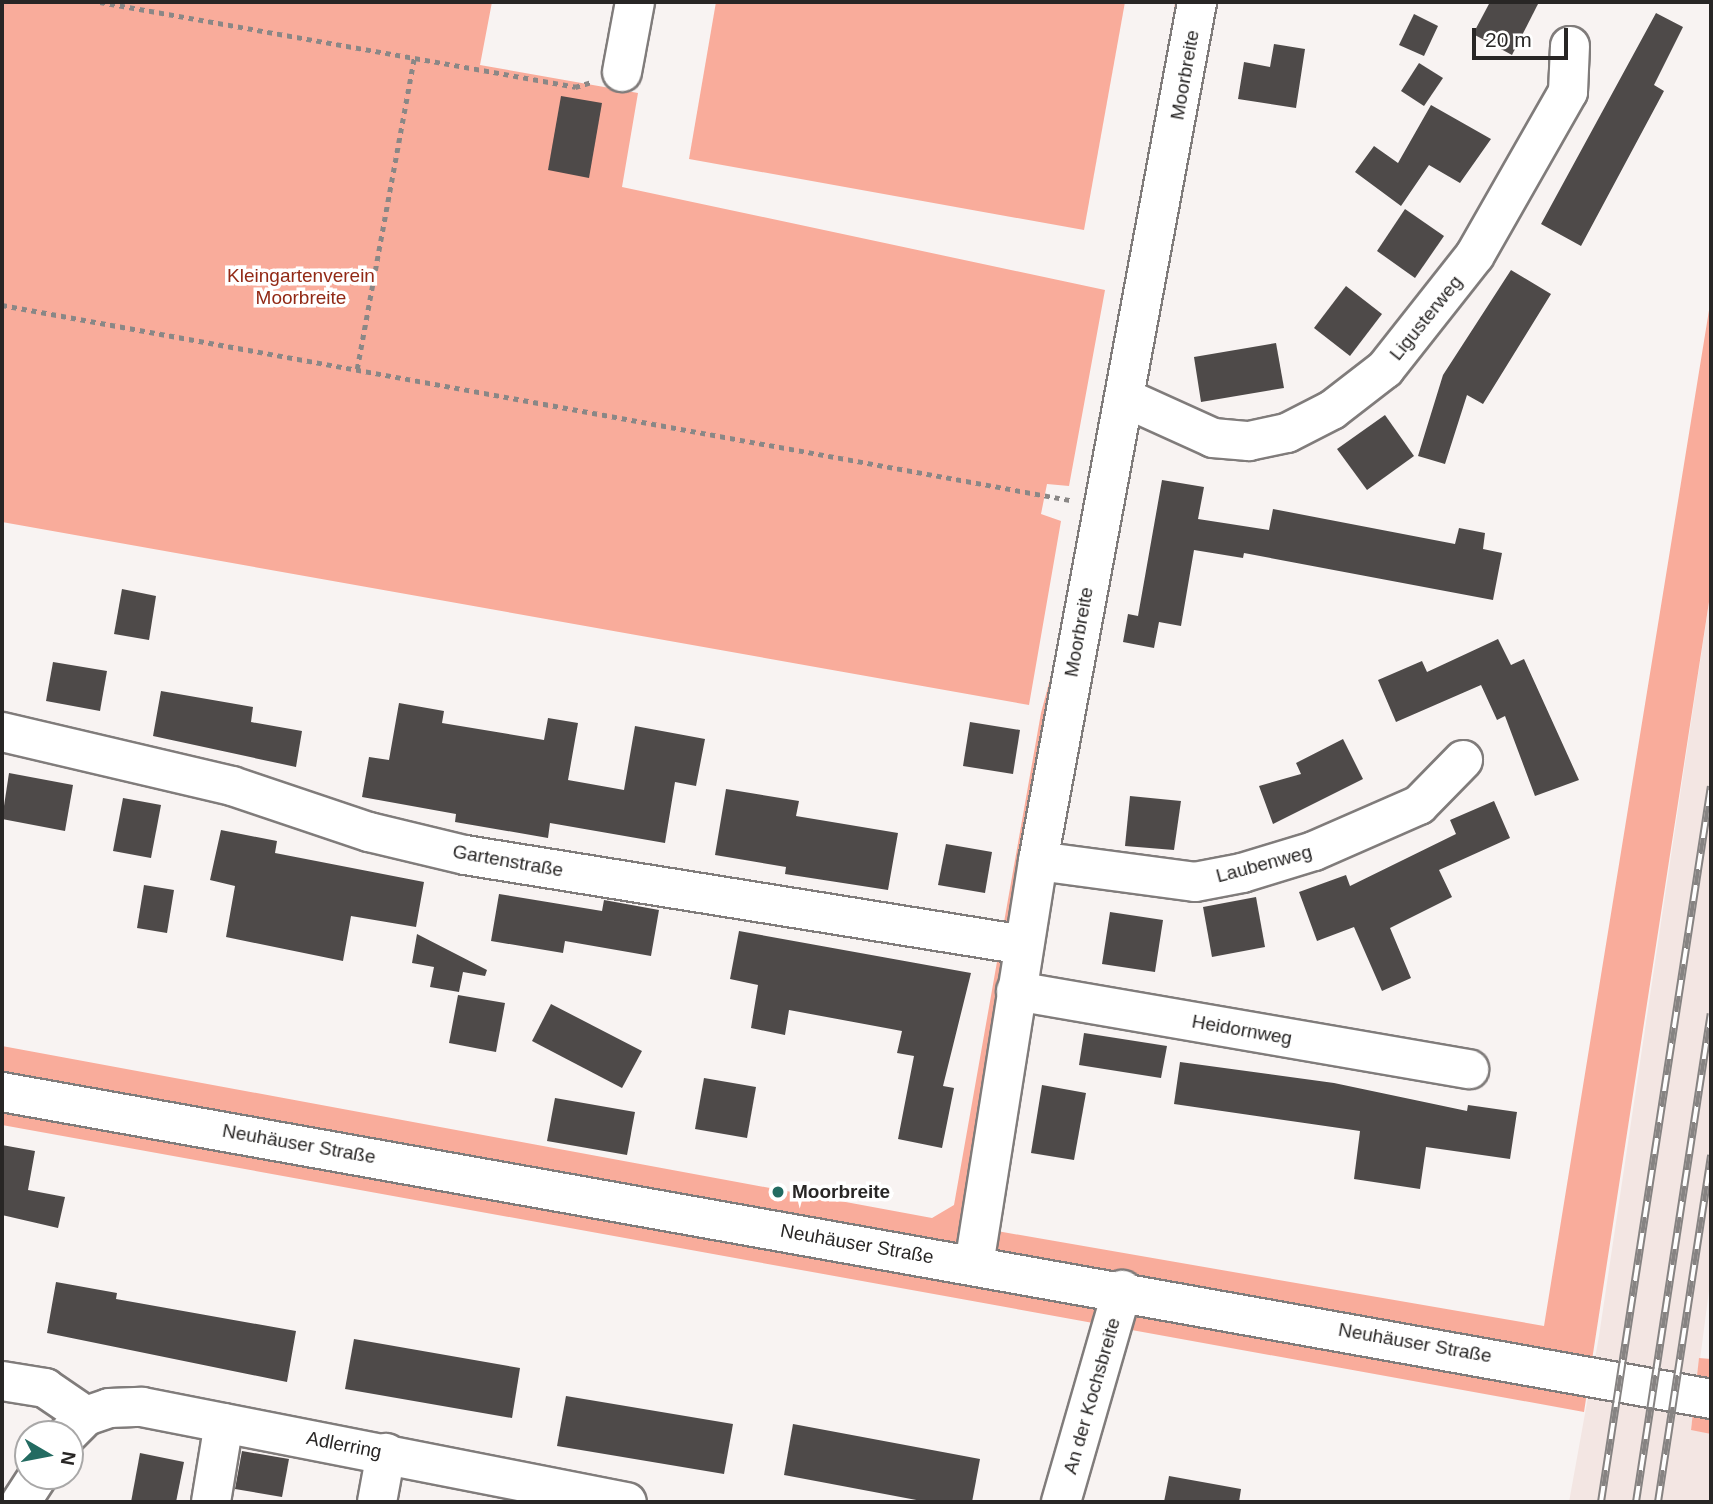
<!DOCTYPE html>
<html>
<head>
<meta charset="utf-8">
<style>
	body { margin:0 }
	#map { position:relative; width:1713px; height:1504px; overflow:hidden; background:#f8f3f2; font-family:Arial,sans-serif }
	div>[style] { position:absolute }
	.built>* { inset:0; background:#f3e6e3 }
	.green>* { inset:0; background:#f9ac9b }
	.building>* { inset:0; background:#4e4a49 }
	.path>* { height:4.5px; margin-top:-2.25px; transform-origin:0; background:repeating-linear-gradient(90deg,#8a8786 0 5px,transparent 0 10px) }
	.roads { filter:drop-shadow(2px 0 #807c7b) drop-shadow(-2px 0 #807c7b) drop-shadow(0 2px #807c7b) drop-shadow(0 -2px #807c7b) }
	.minor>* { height:38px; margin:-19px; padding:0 19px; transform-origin:19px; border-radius:19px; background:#fff }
	.major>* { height:38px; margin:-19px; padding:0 19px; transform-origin:19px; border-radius:19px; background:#fff }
	.rail>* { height:8px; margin-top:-4px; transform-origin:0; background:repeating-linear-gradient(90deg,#fff 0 16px,#868382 0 32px); box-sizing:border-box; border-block:2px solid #868382 }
	.dots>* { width:19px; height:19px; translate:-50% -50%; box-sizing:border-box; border:4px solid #fff; border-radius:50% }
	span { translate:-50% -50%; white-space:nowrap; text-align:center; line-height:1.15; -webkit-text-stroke:7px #fff; paint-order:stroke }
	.street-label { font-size:19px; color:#282625 }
	.park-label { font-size:19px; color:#922915 }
	.poi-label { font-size:19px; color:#282625; font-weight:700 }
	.left { translate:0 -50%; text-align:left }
	.frame { position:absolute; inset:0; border:4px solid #282625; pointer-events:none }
	.north { position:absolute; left:14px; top:1420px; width:70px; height:70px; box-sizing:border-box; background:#fff; border:2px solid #a9a8a8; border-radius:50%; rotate:100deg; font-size:19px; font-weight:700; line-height:28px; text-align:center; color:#282625 }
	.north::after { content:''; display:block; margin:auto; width:24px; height:32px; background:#236b61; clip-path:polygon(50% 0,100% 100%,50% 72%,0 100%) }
	.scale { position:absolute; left:1472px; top:28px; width:96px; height:32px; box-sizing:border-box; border:4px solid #282625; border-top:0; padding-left:9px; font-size:21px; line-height:24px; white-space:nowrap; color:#282625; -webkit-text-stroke:5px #fff; paint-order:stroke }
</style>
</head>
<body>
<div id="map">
	<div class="built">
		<div style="clip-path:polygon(1711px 589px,1711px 1275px,1691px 1429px,1711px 1434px,1711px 1502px,1569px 1502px,1599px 1336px)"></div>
	</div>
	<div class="green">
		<div style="clip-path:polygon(2px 2px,492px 2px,480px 65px,638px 93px,622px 187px,1105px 290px,1069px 486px,1047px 484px,1041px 514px,1061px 521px,1029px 705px,2px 522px)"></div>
		<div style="clip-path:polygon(716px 2px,1125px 2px,1084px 230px,689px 159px)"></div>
		<div style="clip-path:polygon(1175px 2px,1195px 2px,997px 1231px,1544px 1326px,1711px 298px,1711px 589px,1584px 1412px,2px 1125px,2px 1046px,932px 1218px,954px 1205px,1041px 713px,1125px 398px)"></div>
		<div style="clip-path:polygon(1699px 1358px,1711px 1359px,1711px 1434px,1691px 1430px)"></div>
	</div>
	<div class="building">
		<div style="clip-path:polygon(1490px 2px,1539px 2px,1512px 55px,1473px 34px)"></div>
		<div style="clip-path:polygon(1656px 13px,1683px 27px,1654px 85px,1664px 91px,1581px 246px,1541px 224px)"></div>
		<div style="clip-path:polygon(1414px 14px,1438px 26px,1424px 56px,1399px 45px)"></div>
		<div style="clip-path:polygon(1274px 44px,1305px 49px,1296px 108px,1238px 99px,1244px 62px,1270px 67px)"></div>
		<div style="clip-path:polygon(1419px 63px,1443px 78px,1424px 106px,1401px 91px)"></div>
		<div style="clip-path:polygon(561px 96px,602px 103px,589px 178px,548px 170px)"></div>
		<div style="clip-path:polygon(1431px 105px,1491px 139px,1460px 183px,1429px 165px,1401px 206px,1355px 172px,1374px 146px,1398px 163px)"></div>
		<div style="clip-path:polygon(1405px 209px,1444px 236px,1415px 278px,1377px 251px)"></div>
		<div style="clip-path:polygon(1511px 270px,1551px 294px,1483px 404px,1467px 395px,1445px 464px,1418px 456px,1443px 375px)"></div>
		<div style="clip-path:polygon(1346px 286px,1382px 314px,1350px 356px,1314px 328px)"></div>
		<div style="clip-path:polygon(1276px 343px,1284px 388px,1201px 402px,1194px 357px)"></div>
		<div style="clip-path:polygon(1385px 415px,1414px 456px,1367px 490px,1337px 449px)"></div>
		<div style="clip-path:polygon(1162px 480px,1204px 487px,1198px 519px,1269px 530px,1273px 509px,1455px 544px,1459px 528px,1485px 533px,1483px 549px,1502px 553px,1493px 600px,1244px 553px,1243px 558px,1194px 550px,1181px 626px,1159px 622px,1154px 648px,1123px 642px,1128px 614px,1138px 616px)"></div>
		<div style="clip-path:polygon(122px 589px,156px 596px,149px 640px,114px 634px)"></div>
		<div style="clip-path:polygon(1498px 639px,1511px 665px,1524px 659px,1579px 780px,1535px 796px,1505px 716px,1497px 720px,1481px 685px,1396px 722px,1378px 680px,1422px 661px,1427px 672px)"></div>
		<div style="clip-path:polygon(53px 662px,107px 671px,100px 711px,46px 701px)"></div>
		<div style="clip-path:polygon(161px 691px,253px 707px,251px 722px,302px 731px,296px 767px,153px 736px)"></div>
		<div style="clip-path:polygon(399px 703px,444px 711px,442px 723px,544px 740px,548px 718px,578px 723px,568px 780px,624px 790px,635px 726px,705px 739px,696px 786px,675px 782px,665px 843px,550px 823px,548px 838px,455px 822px,456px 814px,362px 797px,369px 757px,389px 760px)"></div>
		<div style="clip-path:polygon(970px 722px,1020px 730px,1013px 774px,963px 766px)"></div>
		<div style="clip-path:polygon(1343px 739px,1363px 779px,1273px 824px,1259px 786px,1301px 774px,1296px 763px)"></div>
		<div style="clip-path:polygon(9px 773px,73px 785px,65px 831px,2px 819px)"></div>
		<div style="clip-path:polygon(726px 789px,799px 801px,796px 816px,898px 833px,888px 890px,785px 874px,786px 867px,715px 855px)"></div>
		<div style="clip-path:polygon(1130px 796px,1181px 801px,1174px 850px,1125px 846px)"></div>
		<div style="clip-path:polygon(123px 798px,161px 805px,151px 858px,113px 851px)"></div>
		<div style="clip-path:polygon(1494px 801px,1510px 838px,1439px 870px,1452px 897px,1390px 928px,1411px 978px,1382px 991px,1354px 927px,1317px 941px,1299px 892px,1346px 875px,1350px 886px,1456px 834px,1450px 820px)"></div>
		<div style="clip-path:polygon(221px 830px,277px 841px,275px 853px,424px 882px,416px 927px,351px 916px,343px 961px,226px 937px,235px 886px,210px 880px)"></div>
		<div style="clip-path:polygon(946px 844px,992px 852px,985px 893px,938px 885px)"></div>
		<div style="clip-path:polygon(144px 885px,174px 890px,167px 933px,137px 928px)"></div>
		<div style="clip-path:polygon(499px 894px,602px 911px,604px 900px,659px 910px,651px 956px,565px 941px,563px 953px,491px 941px)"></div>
		<div style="clip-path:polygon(1256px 897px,1265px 947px,1212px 957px,1203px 907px)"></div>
		<div style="clip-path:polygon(1110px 912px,1163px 920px,1155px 972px,1102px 964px)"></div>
		<div style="clip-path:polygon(739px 931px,971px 973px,943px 1086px,954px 1088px,942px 1148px,898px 1139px,914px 1056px,897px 1053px,902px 1031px,789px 1010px,785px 1035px,751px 1028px,758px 985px,730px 979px)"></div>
		<div style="clip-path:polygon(417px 934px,487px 970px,485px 976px,463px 972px,459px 992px,430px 987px,434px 967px,412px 963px)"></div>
		<div style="clip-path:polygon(458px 995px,505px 1003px,496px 1052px,449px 1043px)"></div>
		<div style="clip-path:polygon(551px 1004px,642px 1051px,622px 1088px,532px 1041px)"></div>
		<div style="clip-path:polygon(1084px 1033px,1167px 1046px,1161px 1078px,1079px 1065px)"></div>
		<div style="clip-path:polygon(1180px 1062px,1334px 1083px,1467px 1111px,1468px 1105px,1517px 1112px,1510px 1159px,1426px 1147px,1420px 1189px,1354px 1179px,1360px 1131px,1174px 1104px)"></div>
		<div style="clip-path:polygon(704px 1078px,756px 1087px,747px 1138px,695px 1129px)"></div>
		<div style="clip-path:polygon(1042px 1085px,1086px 1093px,1074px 1160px,1031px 1153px)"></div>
		<div style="clip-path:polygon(555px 1098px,635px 1112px,627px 1155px,547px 1141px)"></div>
		<div style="clip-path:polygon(2px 1145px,35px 1151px,28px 1190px,65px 1197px,58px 1228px,2px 1215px)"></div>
		<div style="clip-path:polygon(56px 1282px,117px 1293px,116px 1299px,296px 1331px,287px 1382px,47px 1333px)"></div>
		<div style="clip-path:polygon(354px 1339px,520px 1368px,512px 1418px,345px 1389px)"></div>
		<div style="clip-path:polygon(566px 1396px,733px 1424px,724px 1474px,557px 1446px)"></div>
		<div style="clip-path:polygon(793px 1424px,980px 1459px,972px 1502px,927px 1502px,784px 1475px)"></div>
		<div style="clip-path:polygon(242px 1451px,289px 1459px,282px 1497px,235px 1489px)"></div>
		<div style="clip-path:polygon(140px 1453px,184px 1462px,176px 1502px,131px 1502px)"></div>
		<div style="clip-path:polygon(1169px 1476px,1241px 1489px,1239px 1502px,1164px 1502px)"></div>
	</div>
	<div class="path">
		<div style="left:100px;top:2px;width:483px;rotate:10.1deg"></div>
		<div style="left:575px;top:87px;width:17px;rotate:-17deg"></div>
		<div style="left:2px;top:305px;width:1086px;rotate:10.35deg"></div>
		<div style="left:357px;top:369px;width:316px;rotate:-79.6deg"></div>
	</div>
	<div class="roads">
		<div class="minor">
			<div style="left:622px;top:72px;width:71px;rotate:-79.5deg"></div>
			<div style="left:1125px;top:398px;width:97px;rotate:24.4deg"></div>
			<div style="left:1213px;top:438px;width:36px;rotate:5deg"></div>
			<div style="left:1249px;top:441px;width:39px;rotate:-12deg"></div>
			<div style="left:1287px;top:433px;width:51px;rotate:-27.1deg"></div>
			<div style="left:1332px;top:410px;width:67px;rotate:-37.7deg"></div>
			<div style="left:1385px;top:369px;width:145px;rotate:-51.7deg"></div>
			<div style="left:1475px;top:255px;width:188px;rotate:-60.3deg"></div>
			<div style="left:1568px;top:92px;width:46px;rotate:-87.5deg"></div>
			<div style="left:2px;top:732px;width:236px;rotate:13.2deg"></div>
			<div style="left:232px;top:786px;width:145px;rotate:18.6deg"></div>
			<div style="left:369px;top:832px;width:99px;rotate:13.5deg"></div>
			<div style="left:465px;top:855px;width:566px;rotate:9.15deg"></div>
			<div style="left:1038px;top:861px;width:158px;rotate:7.6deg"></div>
			<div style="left:1195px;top:882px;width:48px;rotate:-10.8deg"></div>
			<div style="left:1242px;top:873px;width:75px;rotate:-17deg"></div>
			<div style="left:1314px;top:851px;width:115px;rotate:-23.7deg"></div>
			<div style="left:1419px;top:805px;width:63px;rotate:-45.6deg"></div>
			<div style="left:1016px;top:991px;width:460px;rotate:9.8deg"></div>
			<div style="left:974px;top:1265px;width:409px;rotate:-81deg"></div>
			<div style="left:1038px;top:861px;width:874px;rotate:-79.51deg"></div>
			<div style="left:2px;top:1381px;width:44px;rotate:9.2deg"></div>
			<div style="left:45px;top:1388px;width:50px;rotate:34.3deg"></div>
			<div style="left:68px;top:1434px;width:25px;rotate:-45deg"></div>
			<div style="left:86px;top:1416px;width:24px;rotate:-19deg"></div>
			<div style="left:109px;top:1408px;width:33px;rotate:-2deg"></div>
			<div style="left:142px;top:1407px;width:494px;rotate:11.1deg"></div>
			<div style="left:21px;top:1502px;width:31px;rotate:-57deg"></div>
			<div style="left:211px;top:1502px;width:80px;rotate:-80.7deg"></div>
			<div style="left:377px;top:1502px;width:50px;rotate:-79.6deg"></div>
			<div style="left:1061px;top:1502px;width:221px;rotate:-73.9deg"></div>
		</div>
		<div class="major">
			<div style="left:2px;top:1092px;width:1736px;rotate:10.18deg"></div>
		</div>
	</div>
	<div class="rail">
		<div style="left:1601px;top:1502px;width:724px;rotate:-81.27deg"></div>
		<div style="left:1636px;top:1502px;width:494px;rotate:-81.3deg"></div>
		<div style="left:1658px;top:1502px;width:351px;rotate:-81.3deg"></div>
	</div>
	<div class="dots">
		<div style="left:778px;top:1192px;background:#236b61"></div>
	</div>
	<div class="street-label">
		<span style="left:1185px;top:75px;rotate:-80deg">Moorbreite</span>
		<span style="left:1426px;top:318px;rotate:-51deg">Ligusterweg</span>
		<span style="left:1079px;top:632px;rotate:-80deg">Moorbreite</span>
		<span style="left:508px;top:861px;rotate:10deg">Gartenstraße</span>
		<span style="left:1264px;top:864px;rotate:-15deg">Laubenweg</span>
		<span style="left:1242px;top:1030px;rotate:10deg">Heidornweg</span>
		<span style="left:299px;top:1144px;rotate:10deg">Neuhäuser Straße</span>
		<span style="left:857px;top:1244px;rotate:10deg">Neuhäuser Straße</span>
		<span style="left:1415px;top:1343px;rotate:10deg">Neuhäuser Straße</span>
		<span style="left:1092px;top:1396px;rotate:-74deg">An der Kochsbreite</span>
		<span style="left:344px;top:1445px;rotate:11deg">Adlerring</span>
	</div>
	<div class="park-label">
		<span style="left:301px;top:287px">Kleingartenverein<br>Moorbreite</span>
	</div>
	<div class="poi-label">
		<span class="left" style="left:792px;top:1192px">Moorbreite</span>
	</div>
	<div class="frame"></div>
	<div class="north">N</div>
	<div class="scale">20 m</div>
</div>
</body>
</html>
